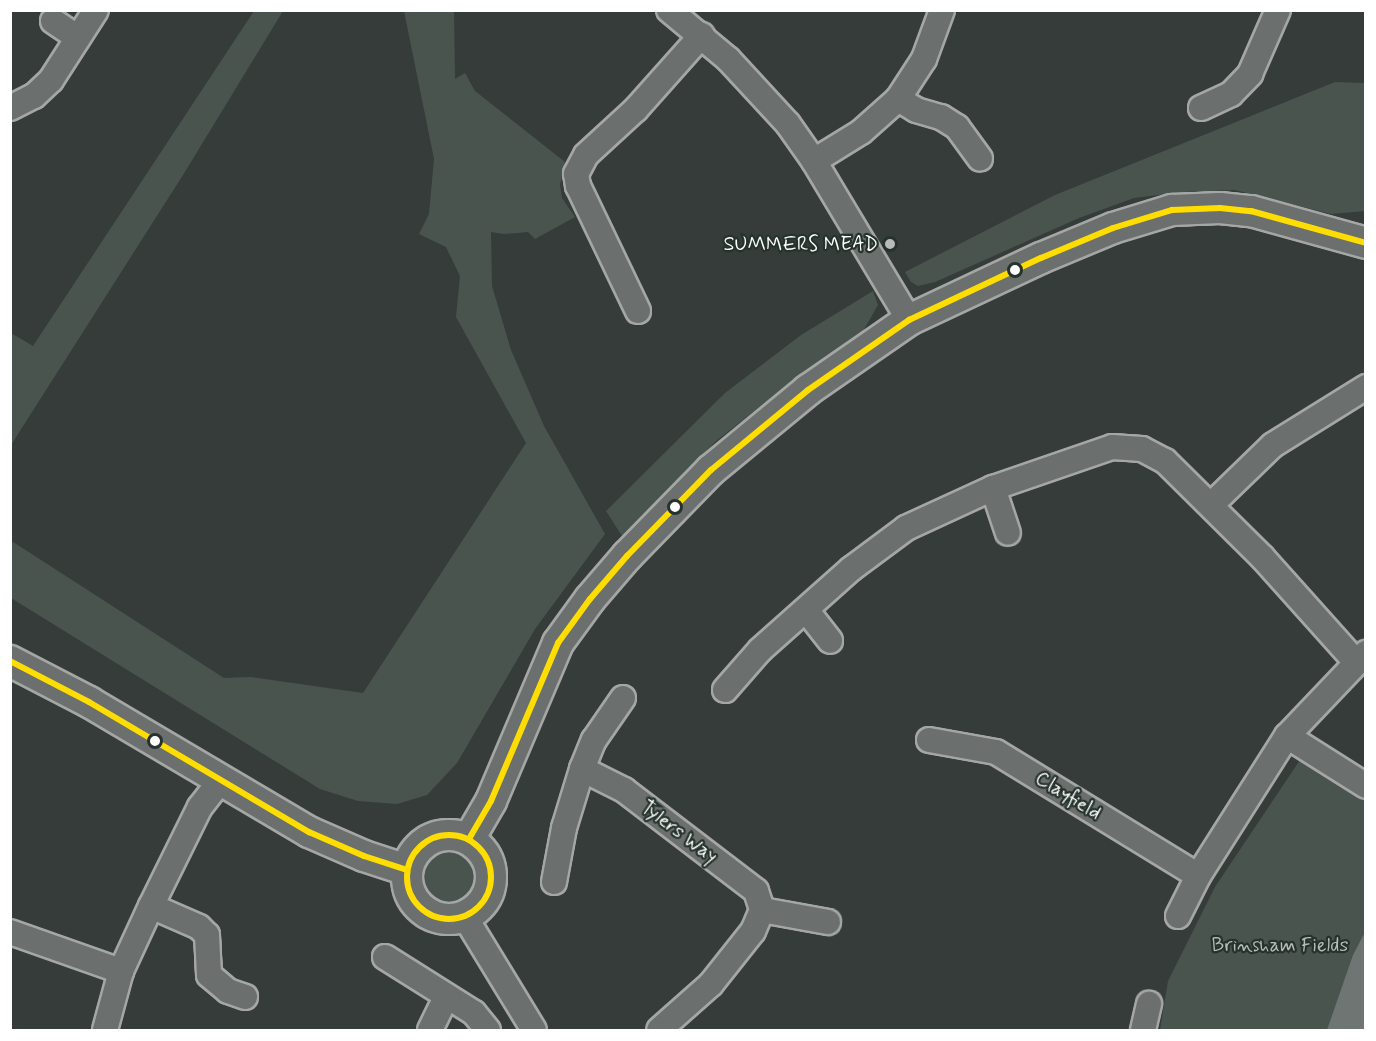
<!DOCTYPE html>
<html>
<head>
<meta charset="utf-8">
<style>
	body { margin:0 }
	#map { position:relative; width:1376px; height:1041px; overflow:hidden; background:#363c39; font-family:Mynerve,sans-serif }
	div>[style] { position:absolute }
	.green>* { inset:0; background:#4a544f }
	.round { border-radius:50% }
	.water>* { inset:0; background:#6e7572 }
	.roads { filter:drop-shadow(2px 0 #a5a7a6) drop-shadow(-2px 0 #a5a7a6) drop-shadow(0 2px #a5a7a6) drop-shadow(0 -2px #a5a7a6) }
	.minor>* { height:24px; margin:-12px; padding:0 12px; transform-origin:12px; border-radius:12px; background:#6b6f6d }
	.tertiary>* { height:30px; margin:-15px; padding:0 15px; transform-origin:15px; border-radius:15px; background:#6b6f6d }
	.tertiary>.ring { margin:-15px; padding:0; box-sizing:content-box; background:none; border:30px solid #6b6f6d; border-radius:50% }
	.bus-1>* { height:6px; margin:-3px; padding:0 3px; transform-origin:3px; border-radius:3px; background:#fd0 }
	.bus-1>.ring { margin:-3px; padding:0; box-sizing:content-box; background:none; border:6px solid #fd0; border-radius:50% }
	.dots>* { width:16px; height:16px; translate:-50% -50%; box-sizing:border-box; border:3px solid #26332d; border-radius:50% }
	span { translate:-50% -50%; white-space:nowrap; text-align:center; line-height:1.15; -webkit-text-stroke:4.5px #26332d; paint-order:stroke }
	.poi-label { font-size:20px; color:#fff }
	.right { translate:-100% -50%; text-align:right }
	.street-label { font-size:20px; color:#fff }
	.park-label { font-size:20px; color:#b8bcba }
	.frame { position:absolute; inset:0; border:12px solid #fff; pointer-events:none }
</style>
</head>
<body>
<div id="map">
	<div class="green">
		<div style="clip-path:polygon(254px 11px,283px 11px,183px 175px,11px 445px,11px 333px,33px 346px)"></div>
		<div style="clip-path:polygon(404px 11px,454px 11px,455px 79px,465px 73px,475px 91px,565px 162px,560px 185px,562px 198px,575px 217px,535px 239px,528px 232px,504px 234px,491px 232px,492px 286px,511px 350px,544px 426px,605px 534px,535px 629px,457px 763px,427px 795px,397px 804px,358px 801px,320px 789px,11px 598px,10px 540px,224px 678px,251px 677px,363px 693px,526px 443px,456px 317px,460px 276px,446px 247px,419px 234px,429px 214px,434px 159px)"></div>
		<div style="clip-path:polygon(1335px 82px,1365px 83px,1365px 211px,1331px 214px,1235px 190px,1183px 192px,1134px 198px,1079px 218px,935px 282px,918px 286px,911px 282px,905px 272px,1055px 195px)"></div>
		<div style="clip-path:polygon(873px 291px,878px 305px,863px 331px,798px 377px,716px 441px,622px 536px,606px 511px,725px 393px,801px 335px)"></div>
		<div style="clip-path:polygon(1302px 757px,1365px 797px,1365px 1030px,1160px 1030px,1168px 981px,1215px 887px)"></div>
		<div class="round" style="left:422px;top:850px;width:54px;height:54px"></div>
	</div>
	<div class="water">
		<div style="clip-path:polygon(1365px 932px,1365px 1030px,1327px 1030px,1353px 955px)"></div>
	</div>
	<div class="roads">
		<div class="minor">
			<div style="left:669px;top:10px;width:77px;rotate:39.7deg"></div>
			<div style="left:728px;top:59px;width:88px;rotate:47.3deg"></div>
			<div style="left:788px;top:124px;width:45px;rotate:54.9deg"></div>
			<div style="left:814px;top:161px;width:185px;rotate:59.1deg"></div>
			<div style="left:53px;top:21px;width:30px;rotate:34deg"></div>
			<div style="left:898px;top:99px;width:21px;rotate:31deg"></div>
			<div style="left:916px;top:110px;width:26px;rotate:16deg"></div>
			<div style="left:941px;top:117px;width:19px;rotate:32deg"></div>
			<div style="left:957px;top:127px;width:39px;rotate:54deg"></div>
			<div style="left:10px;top:108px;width:27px;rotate:-27deg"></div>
			<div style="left:34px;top:96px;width:23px;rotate:-43deg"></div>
			<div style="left:51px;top:80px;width:83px;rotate:-57.3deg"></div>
			<div style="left:1201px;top:108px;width:33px;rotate:-25deg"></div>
			<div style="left:1231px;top:94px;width:28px;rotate:-46deg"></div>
			<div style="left:1250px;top:74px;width:70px;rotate:-66.4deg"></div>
			<div style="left:814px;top:161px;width:55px;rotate:-31.7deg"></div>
			<div style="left:861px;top:132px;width:50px;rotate:-41.7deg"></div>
			<div style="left:898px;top:99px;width:48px;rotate:-57deg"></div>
			<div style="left:924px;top:59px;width:52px;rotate:-69.8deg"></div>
			<div style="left:638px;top:311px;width:139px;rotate:-115.6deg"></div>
			<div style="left:578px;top:186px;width:12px;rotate:-99deg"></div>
			<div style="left:576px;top:174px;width:21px;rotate:-62deg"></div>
			<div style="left:586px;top:155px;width:68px;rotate:-42.6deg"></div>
			<div style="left:636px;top:109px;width:99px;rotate:-48.3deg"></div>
			<div style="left:993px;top:488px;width:47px;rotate:71.6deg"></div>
			<div style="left:1211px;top:505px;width:86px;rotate:-44.1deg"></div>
			<div style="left:1273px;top:445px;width:110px;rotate:-31.9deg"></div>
			<div style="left:806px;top:610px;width:39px;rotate:52deg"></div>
			<div style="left:725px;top:690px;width:53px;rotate:-48.8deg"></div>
			<div style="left:760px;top:650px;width:122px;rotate:-41.7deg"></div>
			<div style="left:851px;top:569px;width:69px;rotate:-36.7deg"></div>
			<div style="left:906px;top:528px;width:96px;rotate:-24.7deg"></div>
			<div style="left:993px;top:488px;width:126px;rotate:-19deg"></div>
			<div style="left:1112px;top:447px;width:30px;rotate:4deg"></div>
			<div style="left:1142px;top:449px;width:26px;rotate:28deg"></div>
			<div style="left:1165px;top:461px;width:136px;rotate:44.7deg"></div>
			<div style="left:1262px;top:557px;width:141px;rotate:48.2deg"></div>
			<div style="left:1287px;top:736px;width:93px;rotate:32.3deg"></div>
			<div style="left:929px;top:740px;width:68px;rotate:10.2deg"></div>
			<div style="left:996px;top:752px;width:237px;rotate:31.5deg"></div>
			<div style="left:582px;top:769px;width:47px;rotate:26.6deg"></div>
			<div style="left:624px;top:790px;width:166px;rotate:37.4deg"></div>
			<div style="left:756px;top:891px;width:20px;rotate:72deg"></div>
			<div style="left:762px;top:910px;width:23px;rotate:113deg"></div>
			<div style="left:753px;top:931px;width:68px;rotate:128.4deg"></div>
			<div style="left:711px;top:984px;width:69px;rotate:138.5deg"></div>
			<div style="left:554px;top:882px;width:55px;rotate:-79.5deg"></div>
			<div style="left:564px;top:828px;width:62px;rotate:-73deg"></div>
			<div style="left:582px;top:769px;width:31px;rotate:-68deg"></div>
			<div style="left:594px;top:740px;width:51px;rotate:-55.4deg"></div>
			<div style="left:151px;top:906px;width:52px;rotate:23.6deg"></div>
			<div style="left:199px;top:927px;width:11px;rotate:45deg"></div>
			<div style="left:207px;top:935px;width:40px;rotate:87.1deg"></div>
			<div style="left:209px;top:975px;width:25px;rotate:40deg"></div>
			<div style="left:228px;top:991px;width:18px;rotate:19deg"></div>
			<div style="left:762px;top:910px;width:67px;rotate:10.3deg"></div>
			<div style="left:1178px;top:916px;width:45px;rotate:-63.4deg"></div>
			<div style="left:1198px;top:876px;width:166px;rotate:-57.6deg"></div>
			<div style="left:1287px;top:736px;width:115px;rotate:-46.4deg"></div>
			<div style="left:465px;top:917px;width:132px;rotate:58.6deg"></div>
			<div style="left:10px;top:932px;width:118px;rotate:19.4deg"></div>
			<div style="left:385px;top:957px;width:105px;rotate:32.2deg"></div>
			<div style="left:474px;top:1013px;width:22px;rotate:51deg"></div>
			<div style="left:105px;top:1030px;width:61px;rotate:-74.8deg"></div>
			<div style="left:121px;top:971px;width:72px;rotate:-65.2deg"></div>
			<div style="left:151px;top:906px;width:110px;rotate:-63.7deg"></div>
			<div style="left:200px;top:807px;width:33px;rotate:-52deg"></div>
			<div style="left:430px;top:1030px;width:37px;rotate:-64deg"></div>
			<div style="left:1143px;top:1030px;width:27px;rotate:-77deg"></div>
		</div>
		<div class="tertiary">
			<div style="left:10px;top:661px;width:89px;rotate:27.4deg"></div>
			<div style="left:89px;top:702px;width:256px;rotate:30.6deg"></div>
			<div style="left:309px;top:832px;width:60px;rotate:23.6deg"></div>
			<div style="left:364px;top:856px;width:45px;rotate:18deg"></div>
			<div class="ring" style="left:407px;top:835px;width:54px;height:54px"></div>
			<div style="left:469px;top:839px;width:44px;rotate:-59.9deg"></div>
			<div style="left:491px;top:801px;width:172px;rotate:-67deg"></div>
			<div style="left:558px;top:643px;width:54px;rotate:-54deg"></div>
			<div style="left:590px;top:599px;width:57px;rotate:-49.3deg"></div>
			<div style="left:627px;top:556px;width:120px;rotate:-45.7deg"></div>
			<div style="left:711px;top:470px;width:126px;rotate:-39.5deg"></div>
			<div style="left:808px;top:390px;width:123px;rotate:-34.7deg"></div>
			<div style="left:909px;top:320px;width:146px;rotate:-25.2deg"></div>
			<div style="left:1041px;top:258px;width:78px;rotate:-22.6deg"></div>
			<div style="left:1113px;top:228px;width:62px;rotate:-17deg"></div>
			<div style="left:1172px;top:210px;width:48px;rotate:-2.4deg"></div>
			<div style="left:1220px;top:208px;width:31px;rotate:6deg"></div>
			<div style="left:1251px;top:211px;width:119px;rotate:15.5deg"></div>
		</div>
	</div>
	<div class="bus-1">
		<div style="left:10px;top:661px;width:89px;rotate:27.4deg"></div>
		<div style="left:89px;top:702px;width:256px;rotate:30.6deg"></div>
		<div style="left:309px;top:832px;width:60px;rotate:23.6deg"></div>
		<div style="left:364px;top:856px;width:45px;rotate:18deg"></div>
		<div class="ring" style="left:407px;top:835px;width:78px;height:78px"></div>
		<div style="left:469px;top:839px;width:44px;rotate:-59.9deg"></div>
		<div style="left:491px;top:801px;width:172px;rotate:-67deg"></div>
		<div style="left:558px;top:643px;width:54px;rotate:-54deg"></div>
		<div style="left:590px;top:599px;width:57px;rotate:-49.3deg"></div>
		<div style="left:627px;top:556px;width:120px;rotate:-45.7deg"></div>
		<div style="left:711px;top:470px;width:126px;rotate:-39.5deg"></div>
		<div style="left:808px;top:390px;width:123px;rotate:-34.7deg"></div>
		<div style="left:909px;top:320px;width:146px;rotate:-25.2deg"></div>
		<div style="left:1041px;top:258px;width:78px;rotate:-22.6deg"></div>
		<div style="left:1113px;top:228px;width:62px;rotate:-17deg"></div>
		<div style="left:1172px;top:210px;width:48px;rotate:-2.4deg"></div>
		<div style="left:1220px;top:208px;width:31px;rotate:6deg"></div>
		<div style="left:1251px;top:211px;width:119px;rotate:15.5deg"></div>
	</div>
	<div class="dots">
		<div style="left:890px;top:244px;background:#b9bbba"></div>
		<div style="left:1015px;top:270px;background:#fff"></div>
		<div style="left:675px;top:507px;background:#fff"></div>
		<div style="left:155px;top:741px;background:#fff"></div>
	</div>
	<div class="poi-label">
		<span class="right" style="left:878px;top:244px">SUMMERS MEAD</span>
	</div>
	<div class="street-label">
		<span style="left:1068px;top:796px;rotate:32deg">Clayfield</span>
		<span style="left:679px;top:832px;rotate:37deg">Tylers Way</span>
	</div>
	<div class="park-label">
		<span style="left:1280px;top:945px">Brinsham Fields</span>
	</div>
	<div class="frame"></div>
</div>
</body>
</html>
